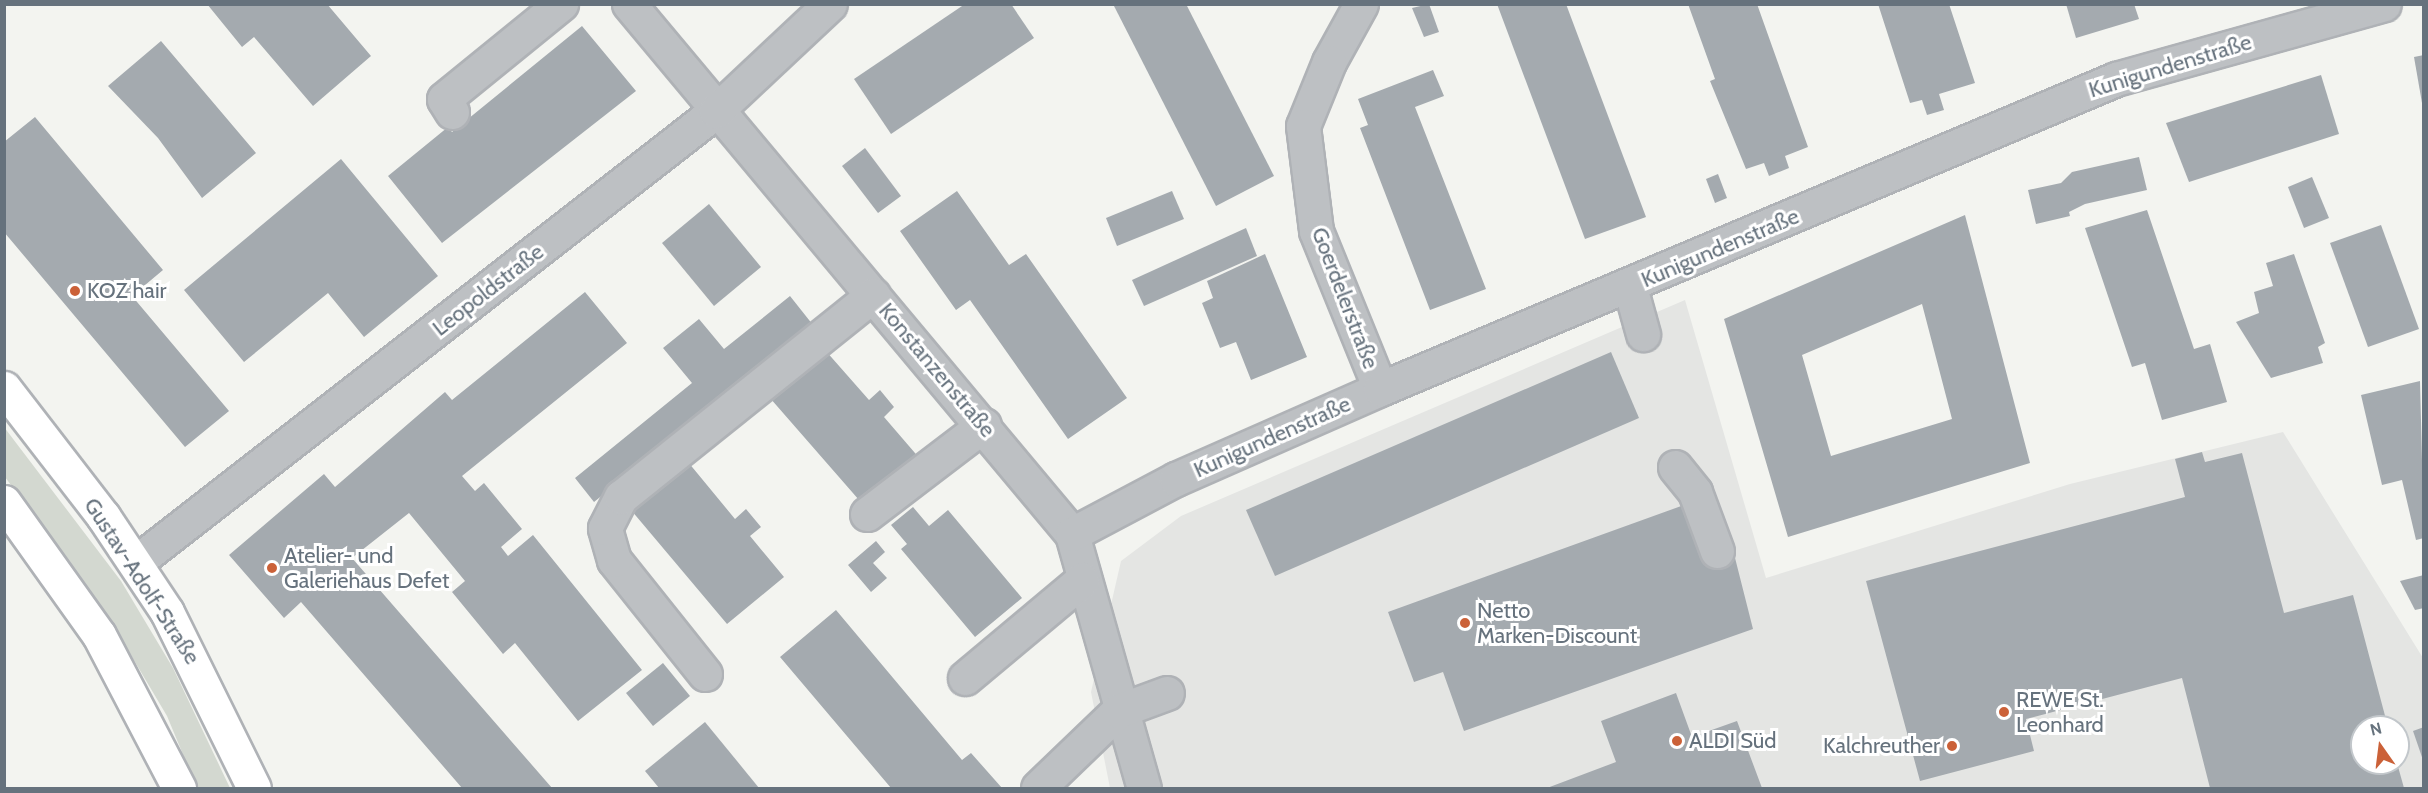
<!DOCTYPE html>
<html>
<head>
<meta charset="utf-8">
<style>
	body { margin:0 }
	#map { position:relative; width:2428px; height:793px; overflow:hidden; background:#f3f4f0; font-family:Cabin,sans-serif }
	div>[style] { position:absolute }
	.built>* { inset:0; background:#e4e5e3 }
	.green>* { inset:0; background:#d3d8d0 }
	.building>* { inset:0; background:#a4aaaf }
	.roads { filter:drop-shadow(2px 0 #afb2b6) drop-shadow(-2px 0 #afb2b6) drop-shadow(0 2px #afb2b6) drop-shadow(0 -2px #afb2b6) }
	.minor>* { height:33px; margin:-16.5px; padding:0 16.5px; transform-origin:16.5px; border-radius:16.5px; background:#bdc0c3 }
	.major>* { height:33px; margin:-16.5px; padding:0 16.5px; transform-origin:16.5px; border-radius:16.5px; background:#fff }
	.dots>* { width:16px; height:16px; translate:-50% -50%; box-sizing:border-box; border:3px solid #fff; border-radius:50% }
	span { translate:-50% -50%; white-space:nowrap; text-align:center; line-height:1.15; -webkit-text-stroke:6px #fff; paint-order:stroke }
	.street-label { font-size:22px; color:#66727d }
	.poi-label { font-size:22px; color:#66727d }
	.left { translate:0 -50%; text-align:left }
	.right { translate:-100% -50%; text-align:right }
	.frame { position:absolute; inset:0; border:6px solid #66727d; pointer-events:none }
	.north { position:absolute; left:2350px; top:715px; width:60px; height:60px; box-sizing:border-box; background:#fff; border:2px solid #c2c7cb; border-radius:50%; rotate:346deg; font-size:16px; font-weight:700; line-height:24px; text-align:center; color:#66727d }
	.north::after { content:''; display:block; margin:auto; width:21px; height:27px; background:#cb6138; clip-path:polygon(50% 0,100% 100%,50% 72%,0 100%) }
</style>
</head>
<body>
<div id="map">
	<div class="built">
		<div style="clip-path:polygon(evenodd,1685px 300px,1766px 578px,2070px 484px,2283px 432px,2423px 658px,2423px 788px,1110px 788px,1091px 692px,1121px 561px,1181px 516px,1685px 300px,2362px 727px,2398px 727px,2398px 763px,2362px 763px,2362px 727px)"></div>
	</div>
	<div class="green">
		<div style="clip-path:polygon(4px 427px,121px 581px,173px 668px,230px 788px,197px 788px,167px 716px,106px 613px,5px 477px)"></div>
	</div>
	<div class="building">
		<div style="clip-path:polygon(207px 4px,327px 4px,371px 56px,313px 106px,254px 37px,242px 47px)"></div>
		<div style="clip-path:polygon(965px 4px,1011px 4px,1034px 38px,891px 134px,854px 79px)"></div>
		<div style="clip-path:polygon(1113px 4px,1186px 4px,1274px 176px,1216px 206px)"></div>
		<div style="clip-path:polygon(1429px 4px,1439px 32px,1424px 37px,1412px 8px)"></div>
		<div style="clip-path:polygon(1497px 4px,1566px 4px,1646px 217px,1585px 239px)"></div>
		<div style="clip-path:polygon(1688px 4px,1757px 4px,1808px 147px,1785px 156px,1789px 168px,1769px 176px,1764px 163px,1746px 169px,1710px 81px,1715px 79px)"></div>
		<div style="clip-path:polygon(1878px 4px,1949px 4px,1975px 83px,1939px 94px,1944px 110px,1927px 115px,1922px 100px,1910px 103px)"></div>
		<div style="clip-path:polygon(2066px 4px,2134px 4px,2139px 19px,2076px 38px)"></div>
		<div style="clip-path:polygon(582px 26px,636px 91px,442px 243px,388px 176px,448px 127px,452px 132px)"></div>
		<div style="clip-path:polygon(161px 41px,256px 153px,202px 198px,158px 138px,108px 86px)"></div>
		<div style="clip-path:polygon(2424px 55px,2424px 102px,2422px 103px,2414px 57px)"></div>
		<div style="clip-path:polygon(1433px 70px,1444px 96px,1415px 107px,1486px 289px,1430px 310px,1360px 128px,1368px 125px,1358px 99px)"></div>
		<div style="clip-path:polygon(2321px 75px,2339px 134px,2189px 182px,2166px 123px)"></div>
		<div style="clip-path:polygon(35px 117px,163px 270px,132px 296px,229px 411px,185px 447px,4px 232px,4px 142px)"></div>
		<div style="clip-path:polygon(865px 148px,901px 196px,878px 213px,842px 166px)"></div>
		<div style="clip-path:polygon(2139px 157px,2147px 190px,2085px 204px,2069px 212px,2070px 216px,2036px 224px,2028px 190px,2061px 183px,2072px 172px)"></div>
		<div style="clip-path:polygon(341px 159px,438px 276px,364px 337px,328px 293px,244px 362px,184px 290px)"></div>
		<div style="clip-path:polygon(1718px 174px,1727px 198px,1715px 203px,1706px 179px)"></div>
		<div style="clip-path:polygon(2312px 177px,2329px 218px,2304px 228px,2288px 187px)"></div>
		<div style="clip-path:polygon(957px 191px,1009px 265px,1026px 254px,1127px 398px,1068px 439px,970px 300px,956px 310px,900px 231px)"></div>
		<div style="clip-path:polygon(1172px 191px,1184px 219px,1117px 246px,1106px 218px)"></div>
		<div style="clip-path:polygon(709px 204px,761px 267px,714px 306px,662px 243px)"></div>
		<div style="clip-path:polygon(2147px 210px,2194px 349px,2210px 344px,2227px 402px,2162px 420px,2145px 363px,2132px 367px,2085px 228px)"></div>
		<div style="clip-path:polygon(evenodd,1965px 215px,2030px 463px,1788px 537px,1724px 319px,1965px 215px,1922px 304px,1952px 419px,1831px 456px,1802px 355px,1922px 304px)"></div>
		<div style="clip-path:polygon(2381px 225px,2419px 329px,2368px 347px,2330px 243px)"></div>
		<div style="clip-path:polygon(1246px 228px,1257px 256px,1144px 306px,1132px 280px)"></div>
		<div style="clip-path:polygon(1265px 254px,1307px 357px,1251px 380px,1236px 342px,1220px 348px,1202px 303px,1213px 298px,1207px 281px)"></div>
		<div style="clip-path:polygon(2294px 254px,2325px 343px,2318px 347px,2323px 363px,2271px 378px,2236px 322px,2259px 313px,2254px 292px,2273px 286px,2266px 263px)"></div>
		<div style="clip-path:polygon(585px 292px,627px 343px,462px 476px,475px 491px,484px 483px,522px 529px,501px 547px,508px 556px,533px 535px,642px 670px,578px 721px,515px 643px,503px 654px,452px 592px,465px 581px,409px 513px,352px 558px,552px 788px,462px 788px,301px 602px,284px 618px,229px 555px,324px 474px,335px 487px,445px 392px,452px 400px)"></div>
		<div style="clip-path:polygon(790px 296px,813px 325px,594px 502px,575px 478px,692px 383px,663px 348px,699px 319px,724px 349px)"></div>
		<div style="clip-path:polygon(825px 350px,869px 400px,880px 390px,894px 407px,884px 417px,921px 460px,866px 508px,770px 398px)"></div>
		<div style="clip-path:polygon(1611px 352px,1639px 418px,1275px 576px,1246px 510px)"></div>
		<div style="clip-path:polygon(2420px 381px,2424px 538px,2416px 540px,2402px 480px,2382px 485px,2361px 395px)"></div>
		<div style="clip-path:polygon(2202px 452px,2205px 462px,2242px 453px,2284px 613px,2353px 595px,2388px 727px,2362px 727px,2362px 763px,2397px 763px,2404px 788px,2210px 788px,2182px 678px,2026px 719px,2034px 751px,1920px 781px,1866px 581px,2185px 497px,2175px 459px)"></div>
		<div style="clip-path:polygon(688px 462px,735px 519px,746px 509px,761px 527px,750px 536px,784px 577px,727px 624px,631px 510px)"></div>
		<div style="clip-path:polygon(1684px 505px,1732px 546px,1753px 629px,1464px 731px,1443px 672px,1414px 682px,1388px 612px)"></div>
		<div style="clip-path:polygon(913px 507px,929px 526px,948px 510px,1022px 598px,975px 637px,901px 549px,907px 544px,891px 525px)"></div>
		<div style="clip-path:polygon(876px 541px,885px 552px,873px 563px,887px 578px,871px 592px,848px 565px)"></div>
		<div style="clip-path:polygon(2424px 575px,2424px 608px,2415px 610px,2400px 581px)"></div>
		<div style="clip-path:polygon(836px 610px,962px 760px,971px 753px,1002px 788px,891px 788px,780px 657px)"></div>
		<div style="clip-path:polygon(663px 663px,690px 696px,653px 726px,626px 693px)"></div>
		<div style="clip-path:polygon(1676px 693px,1692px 737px,1737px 721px,1762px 788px,1547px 788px,1616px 762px,1601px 721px)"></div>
		<div style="clip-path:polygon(705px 722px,737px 761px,759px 788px,659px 788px,645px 771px)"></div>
		<div style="clip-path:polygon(2424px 727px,2424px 759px,2423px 760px,2413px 731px)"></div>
	</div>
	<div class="roads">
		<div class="minor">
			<div style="left:629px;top:4px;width:691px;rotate:50.11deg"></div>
			<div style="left:1072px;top:534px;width:264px;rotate:74.2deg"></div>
			<div style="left:1361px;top:4px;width:66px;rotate:118.9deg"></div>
			<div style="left:1329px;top:62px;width:69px;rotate:112.1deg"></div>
			<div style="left:1303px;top:126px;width:106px;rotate:82.9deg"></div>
			<div style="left:1316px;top:231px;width:170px;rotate:67.9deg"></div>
			<div style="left:452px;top:112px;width:15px;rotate:-122deg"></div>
			<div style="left:444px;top:99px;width:151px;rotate:-39.1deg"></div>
			<div style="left:1630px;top:287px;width:49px;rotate:74.5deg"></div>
			<div style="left:1675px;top:467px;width:32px;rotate:51deg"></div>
			<div style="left:1695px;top:492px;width:63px;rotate:69.6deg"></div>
			<div style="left:867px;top:514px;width:147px;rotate:-37.3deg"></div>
			<div style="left:1072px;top:534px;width:118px;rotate:-27.9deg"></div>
			<div style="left:1176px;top:479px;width:223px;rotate:-23.8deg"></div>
			<div style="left:1380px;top:389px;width:799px;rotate:-22.84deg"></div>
			<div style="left:2116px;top:79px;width:278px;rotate:-15.6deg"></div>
			<div style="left:135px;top:563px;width:736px;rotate:-37.88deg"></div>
			<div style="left:716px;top:111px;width:156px;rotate:-43.2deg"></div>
			<div style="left:705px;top:674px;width:146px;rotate:-128.6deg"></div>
			<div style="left:614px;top:560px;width:33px;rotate:-106deg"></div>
			<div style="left:605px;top:528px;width:35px;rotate:-63deg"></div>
			<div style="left:621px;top:497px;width:323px;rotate:-38.7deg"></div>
			<div style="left:965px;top:678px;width:153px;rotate:-39.9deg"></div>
			<div style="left:1038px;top:788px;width:111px;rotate:-43.9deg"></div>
			<div style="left:1118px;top:711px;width:52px;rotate:-20.2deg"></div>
		</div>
		<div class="major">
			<div style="left:4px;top:388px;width:162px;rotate:52.3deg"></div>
			<div style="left:103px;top:516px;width:115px;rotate:56.3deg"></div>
			<div style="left:167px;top:612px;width:196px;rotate:63.7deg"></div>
			<div style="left:4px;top:502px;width:163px;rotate:54.5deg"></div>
			<div style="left:99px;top:635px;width:173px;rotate:62.4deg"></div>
		</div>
	</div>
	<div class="dots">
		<div style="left:75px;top:291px;background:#cb6138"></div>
		<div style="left:272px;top:568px;background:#cb6138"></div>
		<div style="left:1465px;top:623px;background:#cb6138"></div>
		<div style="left:2004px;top:712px;background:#cb6138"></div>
		<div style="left:1677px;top:741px;background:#cb6138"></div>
		<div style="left:1952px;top:746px;background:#cb6138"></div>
	</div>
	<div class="street-label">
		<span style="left:2170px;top:66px;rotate:-17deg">Kunigundenstraße</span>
		<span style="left:1720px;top:248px;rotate:-23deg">Kunigundenstraße</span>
		<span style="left:488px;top:290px;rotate:-38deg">Leopoldstraße</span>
		<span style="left:1345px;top:298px;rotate:69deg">Goerdelerstraße</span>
		<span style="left:937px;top:370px;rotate:50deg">Konstanzenstraße</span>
		<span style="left:1272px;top:437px;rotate:-24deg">Kunigundenstraße</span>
		<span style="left:142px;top:581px;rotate:57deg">Gustav-Adolf-Straße</span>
	</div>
	<div class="poi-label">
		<span class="left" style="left:87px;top:291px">KOZ hair</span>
		<span class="left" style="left:284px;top:568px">Atelier- und<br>Galeriehaus Defet</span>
		<span class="left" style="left:1477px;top:623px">Netto<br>Marken-Discount</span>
		<span class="left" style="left:2016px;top:712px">REWE St.<br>Leonhard</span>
		<span class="left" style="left:1689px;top:741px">ALDI Süd</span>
		<span class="right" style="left:1940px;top:746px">Kalchreuther</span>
	</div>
	<div class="frame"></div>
	<div class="north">N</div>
</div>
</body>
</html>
